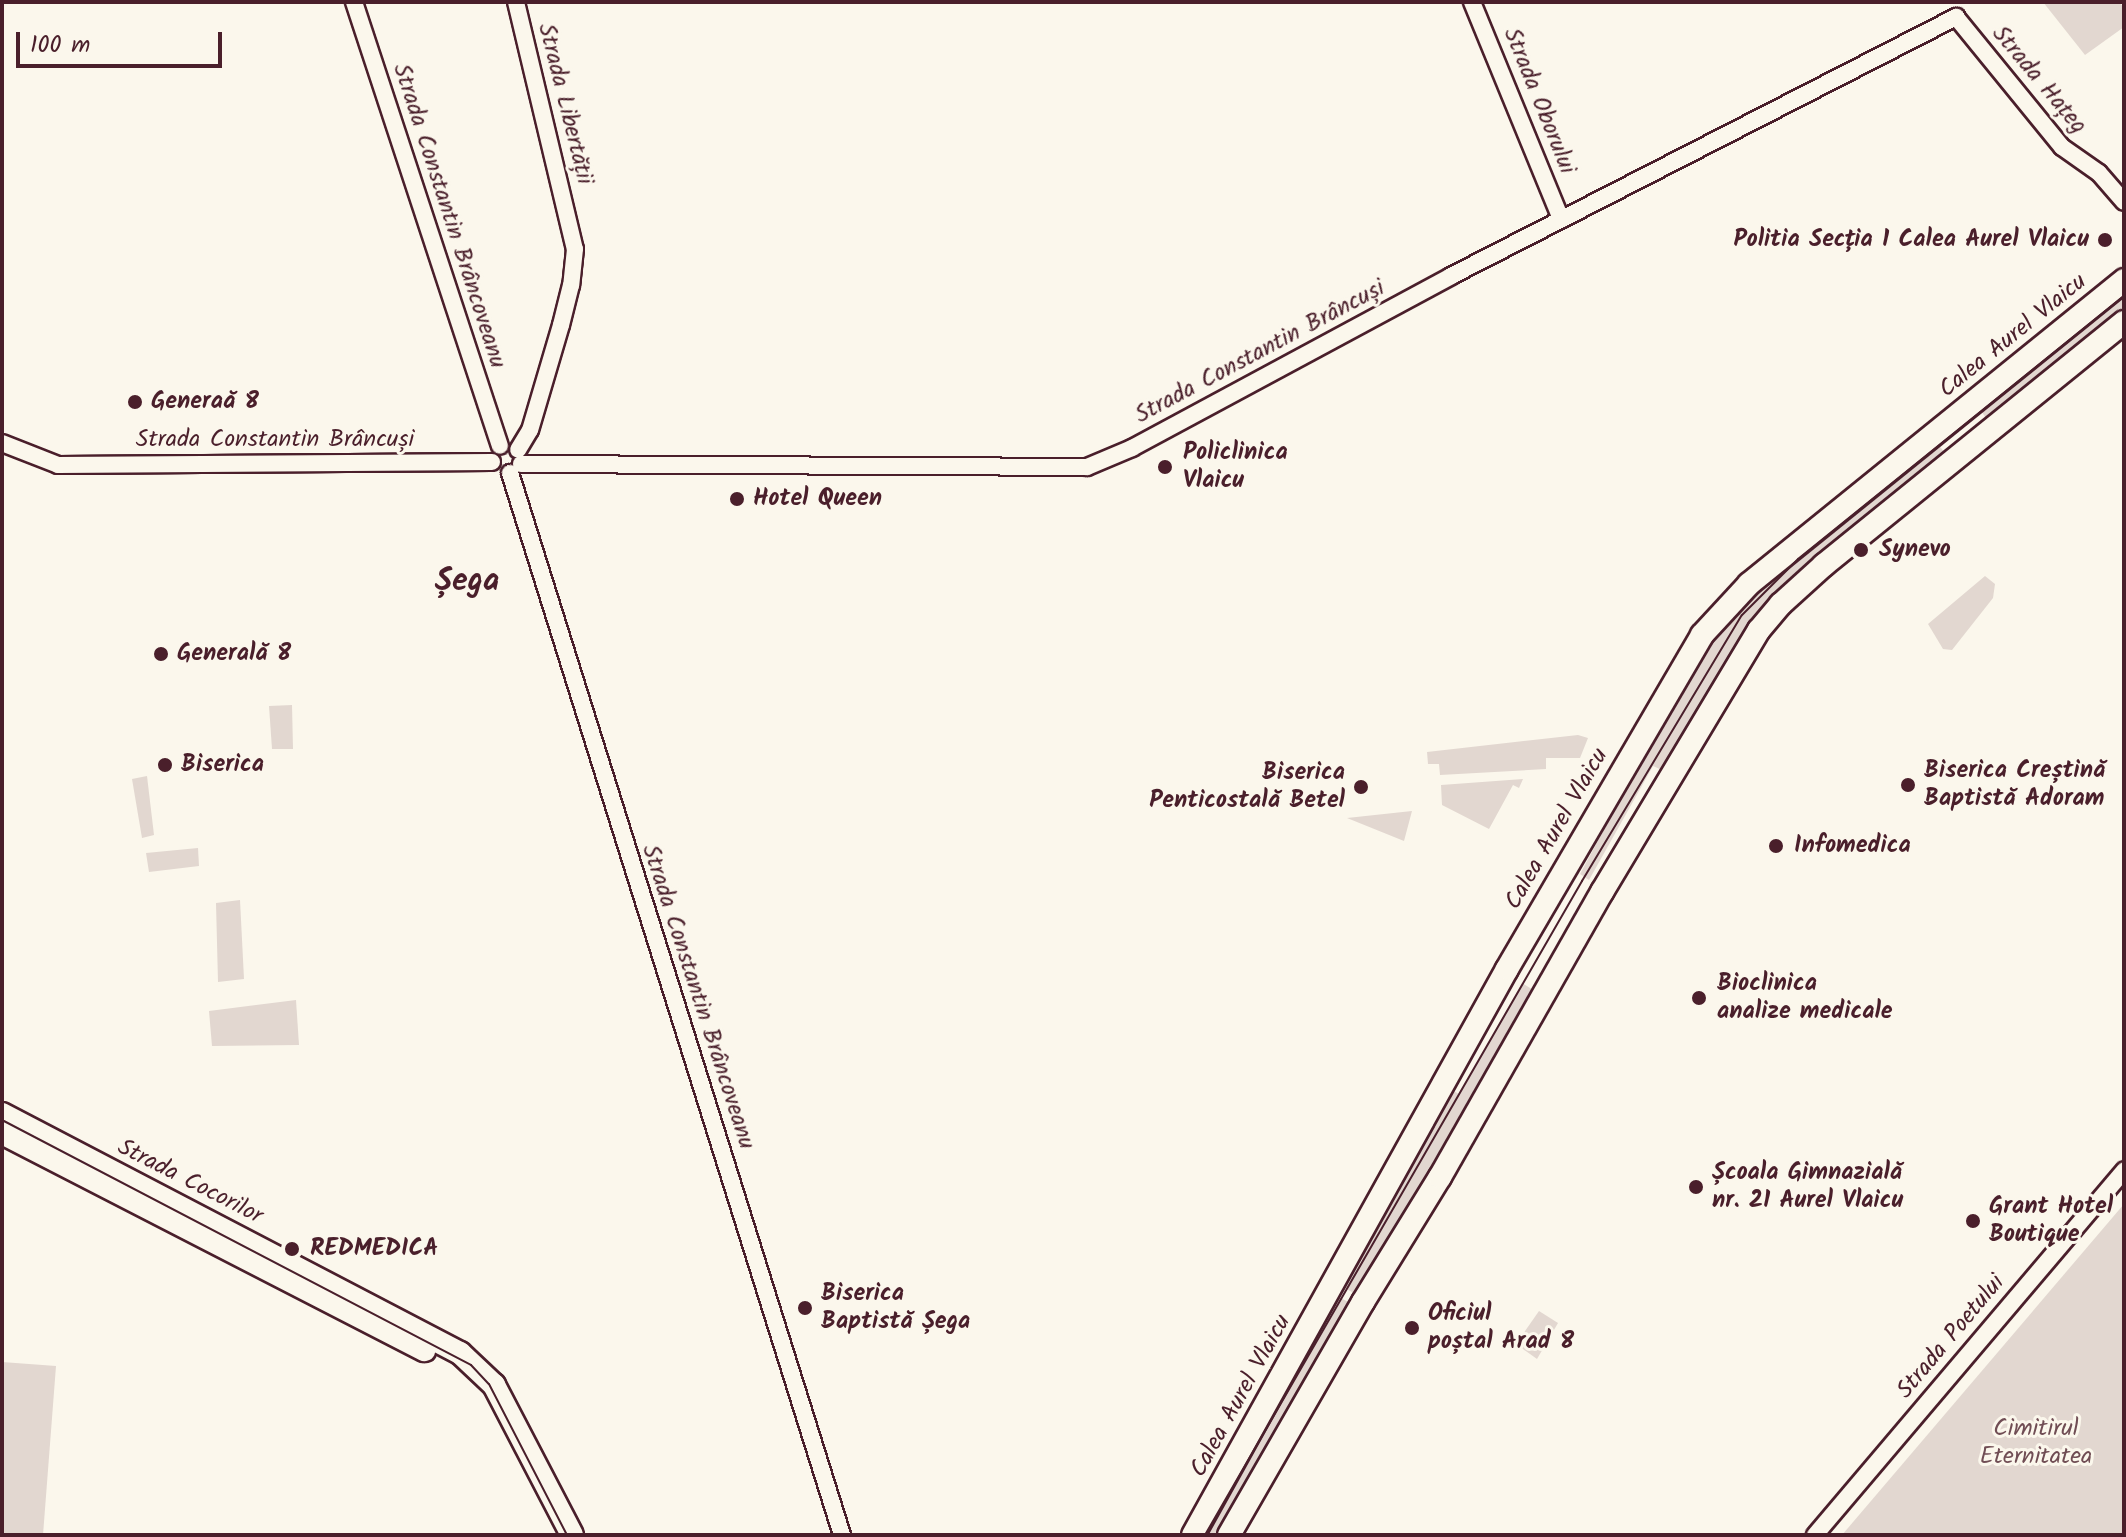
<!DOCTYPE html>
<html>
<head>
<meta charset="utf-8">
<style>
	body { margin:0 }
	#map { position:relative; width:2126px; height:1537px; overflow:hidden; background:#fbf7ec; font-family:Kalam,sans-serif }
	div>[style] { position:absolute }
	.green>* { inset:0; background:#e2d7d0 }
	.roads { filter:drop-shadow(2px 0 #4a1f2b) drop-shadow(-2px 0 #4a1f2b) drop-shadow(0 2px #4a1f2b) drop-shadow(0 -2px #4a1f2b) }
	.minor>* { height:16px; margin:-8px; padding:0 8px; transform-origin:8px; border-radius:8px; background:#fbf7ec }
	.major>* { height:22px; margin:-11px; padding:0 11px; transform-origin:11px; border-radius:11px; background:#fbf7ec }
	.tram>* { height:2px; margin:-1px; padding:0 1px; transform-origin:1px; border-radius:1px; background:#4a1f2b }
	.dots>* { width:22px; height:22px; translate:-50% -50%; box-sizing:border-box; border:4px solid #fbf7ec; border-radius:50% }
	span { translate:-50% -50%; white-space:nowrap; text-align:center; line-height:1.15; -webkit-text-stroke:6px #fbf7ec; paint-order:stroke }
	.street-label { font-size:24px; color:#4a1f2b }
	.poi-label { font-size:24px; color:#4a1f2b; font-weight:700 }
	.right { translate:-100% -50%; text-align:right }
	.left { translate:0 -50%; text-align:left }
	.park-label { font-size:24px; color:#704d54 }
	.district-label { font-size:32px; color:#4a1f2b; font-weight:700 }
	.frame { position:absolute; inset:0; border:4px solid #4a1f2b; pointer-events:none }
	.scale { position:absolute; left:16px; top:32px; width:206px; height:36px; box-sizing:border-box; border:4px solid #4a1f2b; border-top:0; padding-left:10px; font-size:24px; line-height:28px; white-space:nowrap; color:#4a1f2b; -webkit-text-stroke:6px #fbf7ec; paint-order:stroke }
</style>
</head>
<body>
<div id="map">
	<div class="green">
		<div style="clip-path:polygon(2043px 2px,2119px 2px,2124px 8px,2124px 27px,2085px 55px)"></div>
		<div style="clip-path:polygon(2124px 292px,2124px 313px,1989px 423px,1980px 409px)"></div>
		<div style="clip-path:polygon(1938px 444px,1948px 457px,1770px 604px,1743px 634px,1662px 770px,1653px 766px,1589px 880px,1580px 874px,1701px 651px,1755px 592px)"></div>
		<div style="clip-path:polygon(1985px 576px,1995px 584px,1993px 598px,1952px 650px,1943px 649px,1928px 624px)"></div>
		<div style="clip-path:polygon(292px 705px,293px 749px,272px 749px,269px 706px)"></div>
		<div style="clip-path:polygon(1578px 735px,1588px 738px,1580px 758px,1546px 758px,1546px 769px,1440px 775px,1439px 764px,1428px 764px,1427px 752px)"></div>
		<div style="clip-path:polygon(147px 776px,154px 835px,142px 838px,132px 779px)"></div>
		<div style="clip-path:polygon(1523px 779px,1519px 788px,1513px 785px,1489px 829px,1442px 805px,1441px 785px)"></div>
		<div style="clip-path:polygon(1412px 811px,1404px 841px,1347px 818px)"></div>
		<div style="clip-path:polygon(198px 848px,199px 866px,149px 872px,146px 853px)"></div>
		<div style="clip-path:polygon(240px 900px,244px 979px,218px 982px,216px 903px)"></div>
		<div style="clip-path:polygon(1522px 983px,1535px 991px,1359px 1296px,1343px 1287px,1452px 1090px,1459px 1094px)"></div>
		<div style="clip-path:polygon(296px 1000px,299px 1045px,212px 1046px,209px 1011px)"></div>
		<div style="clip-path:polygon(2124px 1204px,2124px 1535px,1842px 1535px)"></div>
		<div style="clip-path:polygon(1337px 1296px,1352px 1304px,1222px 1535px,1203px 1535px)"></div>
		<div style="clip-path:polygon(1539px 1311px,1558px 1323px,1537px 1359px,1516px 1344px)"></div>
		<div style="clip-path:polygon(2px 1362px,56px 1366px,43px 1535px,2px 1533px)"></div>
	</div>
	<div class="roads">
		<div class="minor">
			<div style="left:354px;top:2px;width:467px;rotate:71.8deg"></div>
			<div style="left:516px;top:2px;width:254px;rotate:76.6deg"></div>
			<div style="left:575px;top:249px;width:36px;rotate:96deg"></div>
			<div style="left:571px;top:285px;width:41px;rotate:104deg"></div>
			<div style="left:561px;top:325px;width:109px;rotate:106.4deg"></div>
			<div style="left:530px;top:430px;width:23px;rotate:121deg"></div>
			<div style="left:1472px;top:2px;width:235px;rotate:67.7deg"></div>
			<div style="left:2px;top:443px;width:60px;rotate:21.4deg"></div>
			<div style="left:58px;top:465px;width:434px;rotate:-0.4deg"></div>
			<div style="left:521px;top:464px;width:566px;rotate:0.3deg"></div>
			<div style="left:1087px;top:467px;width:49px;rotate:-22.9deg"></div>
			<div style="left:1132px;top:448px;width:362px;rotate:-28.3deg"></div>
			<div style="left:1451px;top:276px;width:568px;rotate:-27.15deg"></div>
			<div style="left:1956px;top:17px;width:168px;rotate:50.8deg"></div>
			<div style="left:2062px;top:147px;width:45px;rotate:35.1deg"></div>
			<div style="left:2099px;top:173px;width:38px;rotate:49deg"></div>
			<div style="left:510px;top:473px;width:1113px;rotate:72.64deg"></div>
			<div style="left:1815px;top:1535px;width:478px;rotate:-49.7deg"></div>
		</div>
		<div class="major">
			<div style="left:2px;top:1114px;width:517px;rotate:27.56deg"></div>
			<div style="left:460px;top:1353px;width:47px;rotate:43.3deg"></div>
			<div style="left:494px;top:1385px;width:169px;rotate:62.5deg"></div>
			<div style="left:2px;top:1133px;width:475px;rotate:27.2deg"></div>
			<div style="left:1193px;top:1535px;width:647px;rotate:-60.98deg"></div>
			<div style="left:1507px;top:969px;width:387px;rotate:-59.7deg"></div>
			<div style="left:1702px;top:635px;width:69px;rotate:-47.3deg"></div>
			<div style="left:1749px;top:584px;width:483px;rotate:-39deg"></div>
			<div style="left:1229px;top:1535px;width:269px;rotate:-60.1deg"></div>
			<div style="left:1363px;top:1302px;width:147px;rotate:-58.4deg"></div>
			<div style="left:1440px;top:1177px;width:328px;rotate:-60.4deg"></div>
			<div style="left:1602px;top:892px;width:305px;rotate:-59.1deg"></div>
			<div style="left:1759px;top:630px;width:34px;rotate:-50deg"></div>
			<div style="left:1781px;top:604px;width:58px;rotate:-42.2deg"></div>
			<div style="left:1824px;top:565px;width:386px;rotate:-39deg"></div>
		</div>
	</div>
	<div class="tram">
		<div style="left:2px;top:1120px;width:529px;rotate:27.58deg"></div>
		<div style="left:471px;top:1365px;width:26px;rotate:47deg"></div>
		<div style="left:489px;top:1384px;width:170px;rotate:62.7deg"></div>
		<div style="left:1205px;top:1535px;width:755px;rotate:-60.04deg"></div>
		<div style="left:1582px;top:881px;width:310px;rotate:-59deg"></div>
		<div style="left:1742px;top:615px;width:79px;rotate:-45deg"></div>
		<div style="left:1798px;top:559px;width:419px;rotate:-38.9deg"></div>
	</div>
	<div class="dots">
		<div style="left:2105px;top:240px;background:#4a1f2b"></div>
		<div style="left:135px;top:402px;background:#4a1f2b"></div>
		<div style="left:1165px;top:467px;background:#4a1f2b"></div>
		<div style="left:737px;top:499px;background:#4a1f2b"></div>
		<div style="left:1861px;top:550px;background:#4a1f2b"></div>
		<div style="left:161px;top:654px;background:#4a1f2b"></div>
		<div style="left:165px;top:765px;background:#4a1f2b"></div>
		<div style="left:1908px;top:785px;background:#4a1f2b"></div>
		<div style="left:1361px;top:787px;background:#4a1f2b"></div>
		<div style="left:1776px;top:846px;background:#4a1f2b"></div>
		<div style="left:1699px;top:998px;background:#4a1f2b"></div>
		<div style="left:1696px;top:1187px;background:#4a1f2b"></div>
		<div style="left:1973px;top:1221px;background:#4a1f2b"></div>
		<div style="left:292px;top:1249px;background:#4a1f2b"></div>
		<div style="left:805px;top:1308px;background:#4a1f2b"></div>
		<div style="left:1412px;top:1328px;background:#4a1f2b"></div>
	</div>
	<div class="street-label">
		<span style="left:2039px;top:80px;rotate:50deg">Strada Hațeg</span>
		<span style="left:1539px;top:101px;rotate:68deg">Strada Oborului</span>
		<span style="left:565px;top:104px;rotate:76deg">Strada Libertății</span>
		<span style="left:449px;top:216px;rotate:72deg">Strada Constantin Brâncoveanu</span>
		<span style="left:2013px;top:336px;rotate:-39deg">Calea Aurel Vlaicu</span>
		<span style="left:1260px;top:352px;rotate:-28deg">Strada Constantin Brâncuși</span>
		<span style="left:275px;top:440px">Strada Constantin Brâncuși</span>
		<span style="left:1557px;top:829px;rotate:-60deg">Calea Aurel Vlaicu</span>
		<span style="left:698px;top:997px;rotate:72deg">Strada Constantin Brâncoveanu</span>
		<span style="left:190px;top:1182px;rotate:27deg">Strada Cocorilor</span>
		<span style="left:1951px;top:1337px;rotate:-50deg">Strada Poetului</span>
		<span style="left:1241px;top:1396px;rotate:-61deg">Calea Aurel Vlaicu</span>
	</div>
	<div class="poi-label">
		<span class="right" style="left:2089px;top:240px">Politia Secția 1 Calea Aurel Vlaicu</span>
		<span class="left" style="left:151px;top:402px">Generaă 8</span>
		<span class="left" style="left:1183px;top:467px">Policlinica<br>Vlaicu</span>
		<span class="left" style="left:753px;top:499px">Hotel Queen</span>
		<span class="left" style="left:1879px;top:550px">Synevo</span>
		<span class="left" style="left:177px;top:654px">Generală 8</span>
		<span class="left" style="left:181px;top:765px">Biserica</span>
		<span class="left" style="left:1924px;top:785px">Biserica Creștină<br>Baptistă Adoram</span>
		<span class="right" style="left:1345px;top:787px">Biserica<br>Penticostală Betel</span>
		<span class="left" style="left:1794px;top:846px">Infomedica</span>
		<span class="left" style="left:1717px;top:998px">Bioclinica<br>analize medicale</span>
		<span class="left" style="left:1712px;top:1187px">Școala Gimnazială<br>nr. 21 Aurel Vlaicu</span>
		<span class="left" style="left:1989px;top:1221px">Grant Hotel<br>Boutique</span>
		<span class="left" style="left:310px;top:1249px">REDMEDICA</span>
		<span class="left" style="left:821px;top:1308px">Biserica<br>Baptistă Șega</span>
		<span class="left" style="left:1428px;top:1328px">Oficiul<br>poștal Arad 8</span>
	</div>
	<div class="park-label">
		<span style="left:2036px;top:1443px">Cimitirul<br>Eternitatea</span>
	</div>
	<div class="district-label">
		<span style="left:467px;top:582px">Șega</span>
	</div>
	<div class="frame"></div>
	<div class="scale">100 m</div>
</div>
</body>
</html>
